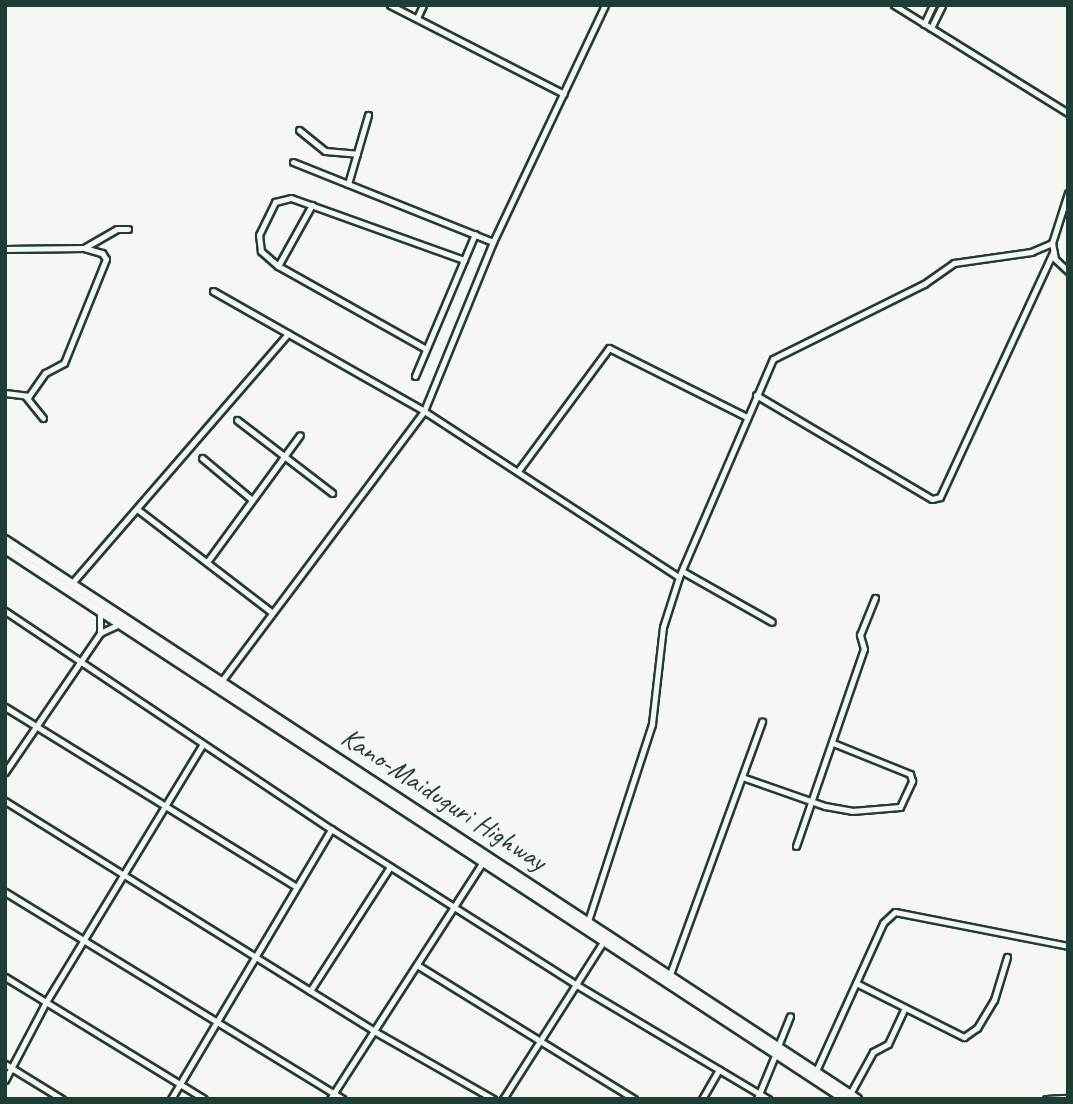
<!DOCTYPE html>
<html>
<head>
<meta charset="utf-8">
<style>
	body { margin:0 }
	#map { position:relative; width:1073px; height:1104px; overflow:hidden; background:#f6f6f2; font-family:Caveat,sans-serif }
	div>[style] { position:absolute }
	.roads { filter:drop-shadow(2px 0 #1f3d34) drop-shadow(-2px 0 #1f3d34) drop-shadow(0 2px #1f3d34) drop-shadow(0 -2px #1f3d34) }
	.minor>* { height:5px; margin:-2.5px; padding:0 2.5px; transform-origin:2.5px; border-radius:2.5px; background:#f6f6f2 }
	.highway>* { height:8px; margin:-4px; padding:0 4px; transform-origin:4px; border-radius:4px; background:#f6f6f2 }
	span { translate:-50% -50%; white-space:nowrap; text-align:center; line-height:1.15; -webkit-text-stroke:6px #f6f6f2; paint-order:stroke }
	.street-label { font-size:28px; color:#1f3d34 }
	.frame { position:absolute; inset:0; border:7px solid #1f3d34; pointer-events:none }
</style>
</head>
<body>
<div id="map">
	<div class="roads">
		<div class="minor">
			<div style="left:390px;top:5px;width:195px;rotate:27.1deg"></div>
			<div style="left:894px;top:5px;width:205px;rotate:31.8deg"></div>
			<div style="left:417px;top:18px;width:14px;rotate:-65deg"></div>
			<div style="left:924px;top:24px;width:21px;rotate:-65deg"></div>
			<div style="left:931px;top:28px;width:25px;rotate:-64deg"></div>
			<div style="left:299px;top:130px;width:33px;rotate:39deg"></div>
			<div style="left:325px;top:151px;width:32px;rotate:5deg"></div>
			<div style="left:293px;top:162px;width:215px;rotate:21.8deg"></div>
			<div style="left:348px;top:184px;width:72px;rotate:-73.8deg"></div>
			<div style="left:1068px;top:193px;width:52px;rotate:107.7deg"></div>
			<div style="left:1052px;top:243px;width:16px;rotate:79deg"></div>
			<div style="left:1055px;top:259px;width:18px;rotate:43deg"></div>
			<div style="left:84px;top:248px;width:38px;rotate:-30deg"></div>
			<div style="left:117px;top:229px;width:11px"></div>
			<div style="left:5px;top:249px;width:79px;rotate:-0.7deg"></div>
			<div style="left:84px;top:248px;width:19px;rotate:16deg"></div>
			<div style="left:102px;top:253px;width:7px;rotate:56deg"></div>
			<div style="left:106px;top:259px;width:112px;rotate:112deg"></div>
			<div style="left:64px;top:363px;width:21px;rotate:152deg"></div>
			<div style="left:45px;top:373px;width:28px;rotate:125deg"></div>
			<div style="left:29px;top:396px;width:24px;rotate:-173deg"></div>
			<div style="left:278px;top:266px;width:70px;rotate:-60.9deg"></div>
			<div style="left:213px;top:291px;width:243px;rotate:29.6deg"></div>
			<div style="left:424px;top:411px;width:304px;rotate:33.1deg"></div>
			<div style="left:679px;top:577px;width:52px;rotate:107.7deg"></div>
			<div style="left:663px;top:627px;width:98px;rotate:96.5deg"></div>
			<div style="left:652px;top:724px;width:207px;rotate:108deg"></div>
			<div style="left:426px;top:349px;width:170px;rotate:-150.7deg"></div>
			<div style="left:278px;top:266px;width:23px;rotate:-139deg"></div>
			<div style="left:261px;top:251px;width:16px;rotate:-97deg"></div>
			<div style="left:259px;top:235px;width:37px;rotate:-64deg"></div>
			<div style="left:275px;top:202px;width:16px;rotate:-14deg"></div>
			<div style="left:291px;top:198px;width:184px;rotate:19.7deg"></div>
			<div style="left:415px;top:376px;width:154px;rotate:-67.1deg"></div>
			<div style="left:756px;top:395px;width:204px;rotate:30.6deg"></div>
			<div style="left:932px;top:499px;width:8px;rotate:-14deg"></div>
			<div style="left:940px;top:497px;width:270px;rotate:-65.2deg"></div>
			<div style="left:26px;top:397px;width:27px;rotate:51deg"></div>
			<div style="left:237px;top:420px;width:120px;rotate:37.5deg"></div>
			<div style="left:202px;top:458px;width:64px;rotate:39.9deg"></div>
			<div style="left:518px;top:471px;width:153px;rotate:-53.5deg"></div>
			<div style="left:609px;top:348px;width:154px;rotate:26.6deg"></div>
			<div style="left:137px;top:509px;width:168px;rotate:37.5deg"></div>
			<div style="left:207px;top:562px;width:157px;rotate:-53.8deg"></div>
			<div style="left:682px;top:571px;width:103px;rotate:29.5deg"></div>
			<div style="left:679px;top:577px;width:237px;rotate:-66.7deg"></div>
			<div style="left:773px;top:359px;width:169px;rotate:-26.4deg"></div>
			<div style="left:924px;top:284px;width:37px;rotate:-35deg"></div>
			<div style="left:954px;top:263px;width:78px;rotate:-8.1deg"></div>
			<div style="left:1031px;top:252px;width:23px;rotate:-23deg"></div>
			<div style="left:72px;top:583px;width:330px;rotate:-49.1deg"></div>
			<div style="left:5px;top:611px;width:392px;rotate:33.8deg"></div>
			<div style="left:331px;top:829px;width:289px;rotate:32.4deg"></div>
			<div style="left:575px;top:984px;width:225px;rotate:30.8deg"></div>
			<div style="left:100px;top:633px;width:21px;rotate:-25deg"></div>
			<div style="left:220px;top:683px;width:340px;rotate:-53.1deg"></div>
			<div style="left:424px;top:411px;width:183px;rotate:-67.8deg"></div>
			<div style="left:493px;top:242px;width:262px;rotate:-64.7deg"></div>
			<div style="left:5px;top:707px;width:341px;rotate:31.7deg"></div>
			<div style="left:5px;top:772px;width:168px;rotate:-55.6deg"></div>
			<div style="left:100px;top:633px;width:21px;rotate:-90deg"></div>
			<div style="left:742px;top:777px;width:88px;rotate:19.3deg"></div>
			<div style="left:825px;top:806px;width:27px;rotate:10deg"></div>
			<div style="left:852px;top:811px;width:48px;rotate:-4.8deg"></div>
			<div style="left:900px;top:807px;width:29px;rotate:-65deg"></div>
			<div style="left:912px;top:781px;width:7px;rotate:-106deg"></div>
			<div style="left:910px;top:774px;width:83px;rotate:-158.1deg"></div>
			<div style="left:5px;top:801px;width:435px;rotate:31.9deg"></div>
			<div style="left:374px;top:1031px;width:137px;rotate:29.7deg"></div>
			<div style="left:796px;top:846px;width:208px;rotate:-71deg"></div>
			<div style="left:864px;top:649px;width:15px;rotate:-106deg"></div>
			<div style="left:860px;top:635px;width:40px;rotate:-68deg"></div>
			<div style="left:5px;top:892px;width:396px;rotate:31.5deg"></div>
			<div style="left:417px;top:965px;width:255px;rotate:31.7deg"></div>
			<div style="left:5px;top:977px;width:233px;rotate:31.5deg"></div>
			<div style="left:669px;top:977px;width:272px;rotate:-70deg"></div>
			<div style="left:856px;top:983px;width:121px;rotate:26.6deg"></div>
			<div style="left:964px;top:1037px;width:16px;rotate:-35deg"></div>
			<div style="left:977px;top:1028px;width:33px;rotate:-59deg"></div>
			<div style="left:994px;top:1000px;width:45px;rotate:-73.2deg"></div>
			<div style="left:310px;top:991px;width:148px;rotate:-57.2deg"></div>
			<div style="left:778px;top:1046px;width:32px;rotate:-68deg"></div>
			<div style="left:5px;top:1064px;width:67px;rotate:31.6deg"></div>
			<div style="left:816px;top:1071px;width:162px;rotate:-65.6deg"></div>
			<div style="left:883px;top:923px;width:16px;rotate:-43deg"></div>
			<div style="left:895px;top:912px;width:176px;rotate:11.1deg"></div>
			<div style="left:5px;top:1080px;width:88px;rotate:-62.3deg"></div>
			<div style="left:46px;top:1002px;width:301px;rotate:-58.7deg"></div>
			<div style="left:850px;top:1094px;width:48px;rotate:-61.3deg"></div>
			<div style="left:873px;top:1052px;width:17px;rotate:-28deg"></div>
			<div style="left:888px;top:1044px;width:38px;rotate:-65deg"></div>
			<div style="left:171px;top:1099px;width:314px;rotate:-59.3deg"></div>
			<div style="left:330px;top:1099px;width:284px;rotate:-57.2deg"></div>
			<div style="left:503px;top:1099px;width:186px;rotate:-57.5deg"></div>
			<div style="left:702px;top:1099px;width:34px;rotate:-60deg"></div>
			<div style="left:757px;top:1099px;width:50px;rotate:-67.6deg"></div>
			<div style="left:1046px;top:1099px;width:22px;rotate:-3deg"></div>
		</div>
		<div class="highway">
			<div style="left:5px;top:540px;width:1019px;rotate:33.27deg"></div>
			<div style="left:5px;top:549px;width:1004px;rotate:33.22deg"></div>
		</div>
	</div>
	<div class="street-label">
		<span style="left:444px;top:799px;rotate:33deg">Kano-Maiduguri Highway</span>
	</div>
	<div class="frame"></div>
</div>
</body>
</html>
